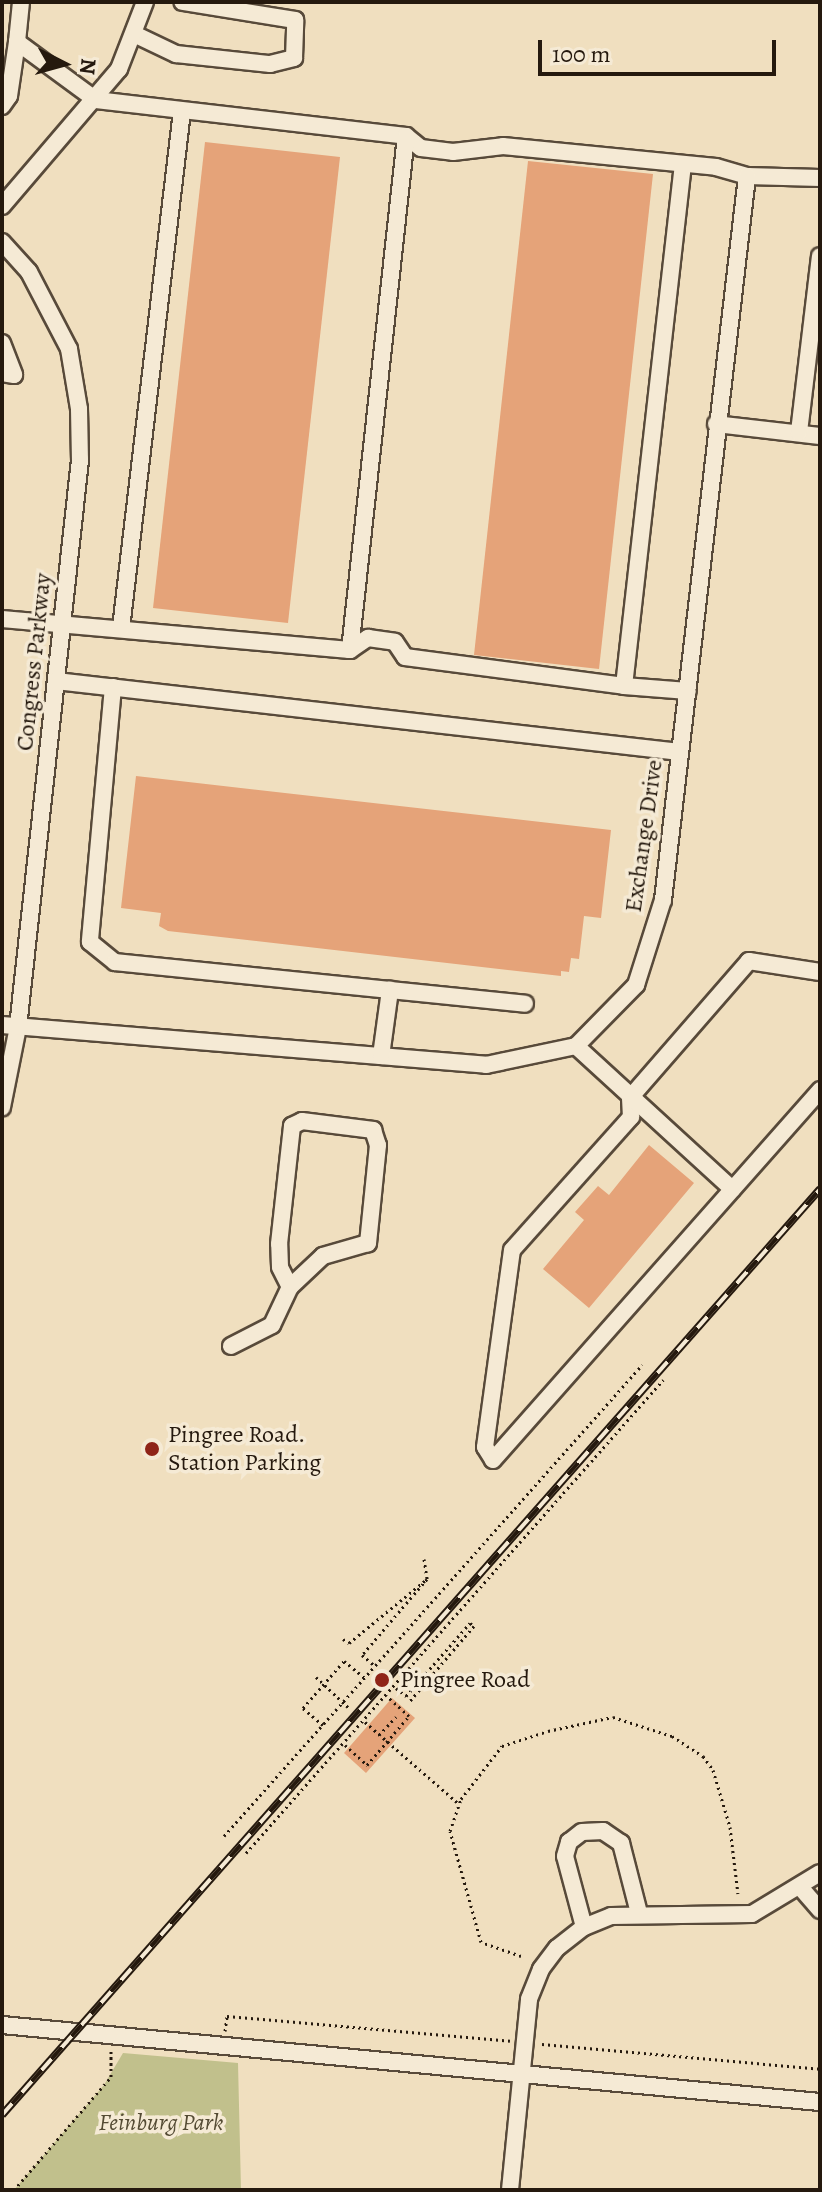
<!DOCTYPE html>
<html>
<head>
<meta charset="utf-8">
<style>
	body { margin:0 }
	#map { position:relative; width:822px; height:2192px; overflow:hidden; background:#f0dfbf; font-family:Alegreya,serif }
	div>[style] { position:absolute }
	.green>* { inset:0; background:#c1c08c }
	.building>* { inset:0; background:#e5a379 }
	.path>* { height:3px; margin-top:-1.5px; transform-origin:0; background:repeating-linear-gradient(90deg,#25190e 0 2px,transparent 0 6px) }
	.roads { filter:drop-shadow(2px 0 #584a3a) drop-shadow(-2px 0 #584a3a) drop-shadow(0 2px #584a3a) drop-shadow(0 -2px #584a3a) }
	.minor>* { height:16px; margin:-8px; padding:0 8px; transform-origin:8px; border-radius:8px; background:#f5ead5 }
	.rail>* { height:8px; margin-top:-4px; transform-origin:0; background:repeating-linear-gradient(90deg,#f5ead5 0 15px,#25190e 0 30px); box-sizing:border-box; border-block:2px solid #25190e }
	.dots>* { width:22px; height:22px; translate:-50% -50%; box-sizing:border-box; border:4px solid #f5ead5; border-radius:50% }
	span { translate:-50% -50%; white-space:nowrap; text-align:center; line-height:1.15; -webkit-text-stroke:7px #f5ead5; paint-order:stroke }
	.street-label { font-size:24px; color:#25190e }
	.poi-label { font-size:24px; color:#25190e }
	.left { translate:0 -50%; text-align:left }
	.park-label { font-size:24px; color:#544b34; font-style:italic }
	.frame { position:absolute; inset:0; border:4px solid #25190e; pointer-events:none }
	.north { position:absolute; left:24px; top:24px; width:80px; height:80px; -webkit-text-stroke:6px #f5ead5; paint-order:stroke; rotate:96deg; font-size:22px; font-weight:700; line-height:32px; text-align:center; color:#25190e }
	.north::after { content:''; display:block; margin:auto; width:28px; height:36px; background:#25190e; clip-path:polygon(50% 0,100% 100%,50% 72%,0 100%) }
	.scale { position:absolute; left:538px; top:40px; width:238px; height:36px; box-sizing:border-box; border:4px solid #25190e; border-top:0; padding-left:10px; font-size:24px; line-height:28px; white-space:nowrap; color:#25190e; -webkit-text-stroke:6px #f5ead5; paint-order:stroke }
</style>
</head>
<body>
<div id="map">
	<div class="green">
		<div style="clip-path:polygon(123px 2053px,238px 2063px,241px 2190px,14px 2190px,104px 2085px)"></div>
	</div>
	<div class="building">
		<div style="clip-path:polygon(205px 142px,340px 157px,288px 623px,153px 608px)"></div>
		<div style="clip-path:polygon(528px 161px,653px 174px,599px 669px,474px 655px)"></div>
		<div style="clip-path:polygon(136px 776px,611px 830px,601px 918px,584px 916px,579px 959px,571px 958px,569px 972px,561px 971px,561px 976px,168px 931px,159px 926px,161px 913px,121px 908px)"></div>
		<div style="clip-path:polygon(649px 1145px,694px 1183px,589px 1308px,543px 1269px,584px 1220px,575px 1212px,598px 1186px,609px 1195px)"></div>
		<div style="clip-path:polygon(392px 1698px,415px 1718px,366px 1773px,344px 1753px)"></div>
	</div>
	<div class="path">
		<div style="left:424px;top:1559px;width:20px;rotate:81deg"></div>
		<div style="left:343px;top:1639px;width:7px;rotate:34deg"></div>
		<div style="left:349px;top:1643px;width:101px;rotate:-39.4deg"></div>
		<div style="left:427px;top:1579px;width:100px;rotate:130.5deg"></div>
		<div style="left:362px;top:1655px;width:17px;rotate:40deg"></div>
		<div style="left:316px;top:1677px;width:44px;rotate:43.2deg"></div>
		<div style="left:396px;top:1688px;width:13px;rotate:39deg"></div>
		<div style="left:406px;top:1696px;width:97px;rotate:-48.8deg"></div>
		<div style="left:470px;top:1623px;width:5px;rotate:37deg"></div>
		<div style="left:474px;top:1626px;width:100px;rotate:130.5deg"></div>
		<div style="left:365px;top:1722px;width:125px;rotate:41.1deg"></div>
		<div style="left:323px;top:1725px;width:26px;rotate:-140deg"></div>
		<div style="left:303px;top:1708px;width:62px;rotate:-48.9deg"></div>
		<div style="left:344px;top:1661px;width:27px;rotate:39deg"></div>
		<div style="left:379px;top:1735px;width:25px;rotate:-47deg"></div>
		<div style="left:345px;top:1745px;width:30px;rotate:42deg"></div>
		<div style="left:367px;top:1765px;width:65px;rotate:-49.4deg"></div>
		<div style="left:409px;top:1716px;width:30px;rotate:-138deg"></div>
		<div style="left:224px;top:1836px;width:630px;rotate:-48.41deg"></div>
		<div style="left:246px;top:1853px;width:631px;rotate:-48.6deg"></div>
		<div style="left:521px;top:1956px;width:42px;rotate:-160.7deg"></div>
		<div style="left:481px;top:1942px;width:115px;rotate:-105.6deg"></div>
		<div style="left:450px;top:1831px;width:34px;rotate:-71deg"></div>
		<div style="left:461px;top:1799px;width:67px;rotate:-52.3deg"></div>
		<div style="left:502px;top:1746px;width:48px;rotate:-18.1deg"></div>
		<div style="left:548px;top:1731px;width:66px;rotate:-12.2deg"></div>
		<div style="left:613px;top:1717px;width:62px;rotate:17.9deg"></div>
		<div style="left:672px;top:1736px;width:37px;rotate:33deg"></div>
		<div style="left:703px;top:1756px;width:17px;rotate:54deg"></div>
		<div style="left:713px;top:1770px;width:59px;rotate:73.4deg"></div>
		<div style="left:730px;top:1827px;width:67px;rotate:83.2deg"></div>
		<div style="left:225px;top:2031px;width:15px;rotate:-82deg"></div>
		<div style="left:227px;top:2016px;width:284px;rotate:5deg"></div>
		<div style="left:542px;top:2044px;width:279px;rotate:5.1deg"></div>
		<div style="left:14px;top:2190px;width:149px;rotate:-49.4deg"></div>
		<div style="left:111px;top:2077px;width:27px;rotate:-90deg"></div>
	</div>
	<div class="roads">
		<div class="minor">
			<div style="left:21px;top:2px;width:40px;rotate:95.7deg"></div>
			<div style="left:17px;top:42px;width:98px;rotate:36.3deg"></div>
			<div style="left:96px;top:100px;width:312px;rotate:6.6deg"></div>
			<div style="left:406px;top:136px;width:19px;rotate:39deg"></div>
			<div style="left:421px;top:148px;width:32px;rotate:7deg"></div>
			<div style="left:453px;top:152px;width:50px;rotate:-6.8deg"></div>
			<div style="left:503px;top:146px;width:214px;rotate:5.6deg"></div>
			<div style="left:716px;top:167px;width:32px;rotate:16deg"></div>
			<div style="left:747px;top:176px;width:73px;rotate:1.6deg"></div>
			<div style="left:134px;top:34px;width:47px;rotate:25.5deg"></div>
			<div style="left:176px;top:54px;width:95px;rotate:6.1deg"></div>
			<div style="left:270px;top:64px;width:25px;rotate:-14deg"></div>
			<div style="left:294px;top:58px;width:38px;rotate:-88deg"></div>
			<div style="left:295px;top:20px;width:114px;rotate:-170.9deg"></div>
			<div style="left:2px;top:106px;width:12px;rotate:-55deg"></div>
			<div style="left:9px;top:96px;width:55px;rotate:-81.6deg"></div>
			<div style="left:683px;top:164px;width:525px;rotate:96.45deg"></div>
			<div style="left:624px;top:686px;width:64px;rotate:4.5deg"></div>
			<div style="left:2px;top:206px;width:180px;rotate:-49.5deg"></div>
			<div style="left:119px;top:69px;width:72px;rotate:-68.8deg"></div>
			<div style="left:2px;top:242px;width:40px;rotate:48deg"></div>
			<div style="left:29px;top:272px;width:87px;rotate:62.5deg"></div>
			<div style="left:69px;top:349px;width:61px;rotate:80.5deg"></div>
			<div style="left:79px;top:409px;width:51px;rotate:88.9deg"></div>
			<div style="left:80px;top:460px;width:570px;rotate:96.24deg"></div>
			<div style="left:18px;top:1027px;width:82px;rotate:101.3deg"></div>
			<div style="left:2px;top:343px;width:34px;rotate:69deg"></div>
			<div style="left:14px;top:375px;width:12px;rotate:-171deg"></div>
			<div style="left:716px;top:424px;width:105px;rotate:6.6deg"></div>
			<div style="left:799px;top:432px;width:177px;rotate:-83.2deg"></div>
			<div style="left:2px;top:619px;width:349px;rotate:5.1deg"></div>
			<div style="left:350px;top:650px;width:22px;rotate:-34deg"></div>
			<div style="left:368px;top:638px;width:27px;rotate:8deg"></div>
			<div style="left:395px;top:642px;width:18px;rotate:56deg"></div>
			<div style="left:405px;top:657px;width:221px;rotate:7.5deg"></div>
			<div style="left:121px;top:628px;width:521px;rotate:-83.27deg"></div>
			<div style="left:350px;top:650px;width:517px;rotate:-83.78deg"></div>
			<div style="left:56px;top:681px;width:628px;rotate:6.49deg"></div>
			<div style="left:113px;top:687px;width:256px;rotate:95.2deg"></div>
			<div style="left:90px;top:942px;width:32px;rotate:39deg"></div>
			<div style="left:115px;top:962px;width:412px;rotate:5.8deg"></div>
			<div style="left:820px;top:972px;width:72px;rotate:-171.2deg"></div>
			<div style="left:749px;top:961px;width:181px;rotate:131deg"></div>
			<div style="left:630px;top:1098px;width:19px;rotate:87deg"></div>
			<div style="left:631px;top:1117px;width:178px;rotate:131.8deg"></div>
			<div style="left:512px;top:1250px;width:199px;rotate:97.8deg"></div>
			<div style="left:485px;top:1447px;width:15px;rotate:58deg"></div>
			<div style="left:493px;top:1460px;width:494px;rotate:-48.5deg"></div>
			<div style="left:2px;top:1025px;width:486px;rotate:4.7deg"></div>
			<div style="left:486px;top:1065px;width:92px;rotate:-11.9deg"></div>
			<div style="left:576px;top:1046px;width:86px;rotate:-45.5deg"></div>
			<div style="left:636px;top:985px;width:89px;rotate:-72.4deg"></div>
			<div style="left:663px;top:900px;width:729px;rotate:-83.38deg"></div>
			<div style="left:576px;top:1046px;width:212px;rotate:42.5deg"></div>
			<div style="left:381px;top:1056px;width:67px;rotate:-82.2deg"></div>
			<div style="left:231px;top:1346px;width:46px;rotate:-27.1deg"></div>
			<div style="left:272px;top:1325px;width:42px;rotate:-64.7deg"></div>
			<div style="left:290px;top:1287px;width:22px;rotate:-117deg"></div>
			<div style="left:280px;top:1267px;width:23px;rotate:-92deg"></div>
			<div style="left:279px;top:1244px;width:119px;rotate:-83.7deg"></div>
			<div style="left:292px;top:1126px;width:11px;rotate:-27deg"></div>
			<div style="left:302px;top:1121px;width:72px;rotate:7.2deg"></div>
			<div style="left:373px;top:1130px;width:16px;rotate:72deg"></div>
			<div style="left:378px;top:1145px;width:99px;rotate:95.8deg"></div>
			<div style="left:368px;top:1243px;width:47px;rotate:163.9deg"></div>
			<div style="left:323px;top:1256px;width:45px;rotate:136.8deg"></div>
			<div style="left:801px;top:1888px;width:29px;rotate:49deg"></div>
			<div style="left:584px;top:1927px;width:73px;rotate:-105deg"></div>
			<div style="left:565px;top:1856px;width:15px;rotate:-74deg"></div>
			<div style="left:569px;top:1842px;width:16px;rotate:-38deg"></div>
			<div style="left:582px;top:1832px;width:21px;rotate:-3deg"></div>
			<div style="left:603px;top:1831px;width:22px;rotate:34deg"></div>
			<div style="left:621px;top:1843px;width:72px;rotate:75.6deg"></div>
			<div style="left:2px;top:2025px;width:822px;rotate:5.38deg"></div>
			<div style="left:510px;top:2190px;width:192px;rotate:-84.3deg"></div>
			<div style="left:529px;top:1999px;width:32px;rotate:-68deg"></div>
			<div style="left:541px;top:1969px;width:26px;rotate:-53deg"></div>
			<div style="left:557px;top:1948px;width:34px;rotate:-38deg"></div>
			<div style="left:584px;top:1927px;width:29px;rotate:-22deg"></div>
			<div style="left:611px;top:1916px;width:141px;rotate:-0.8deg"></div>
			<div style="left:752px;top:1914px;width:79px;rotate:-31.1deg"></div>
		</div>
	</div>
	<div class="rail">
		<div style="left:2px;top:2115px;width:1236px;rotate:-48.54deg"></div>
	</div>
	<div class="dots">
		<div style="left:152px;top:1449px;background:#8f2418"></div>
		<div style="left:382px;top:1680px;background:#8f2418"></div>
	</div>
	<div class="street-label">
		<span style="left:34px;top:662px;rotate:-84deg">Congress Parkway</span>
		<span style="left:644px;top:836px;rotate:-82deg">Exchange Drive</span>
	</div>
	<div class="poi-label">
		<span class="left" style="left:168px;top:1449px">Pingree Road.<br>Station Parking</span>
		<span class="left" style="left:400px;top:1680px">Pingree Road</span>
	</div>
	<div class="park-label">
		<span style="left:161px;top:2123px">Feinburg Park</span>
	</div>
	<div class="frame"></div>
	<div class="north">N</div>
	<div class="scale">100 m</div>
</div>
</body>
</html>
